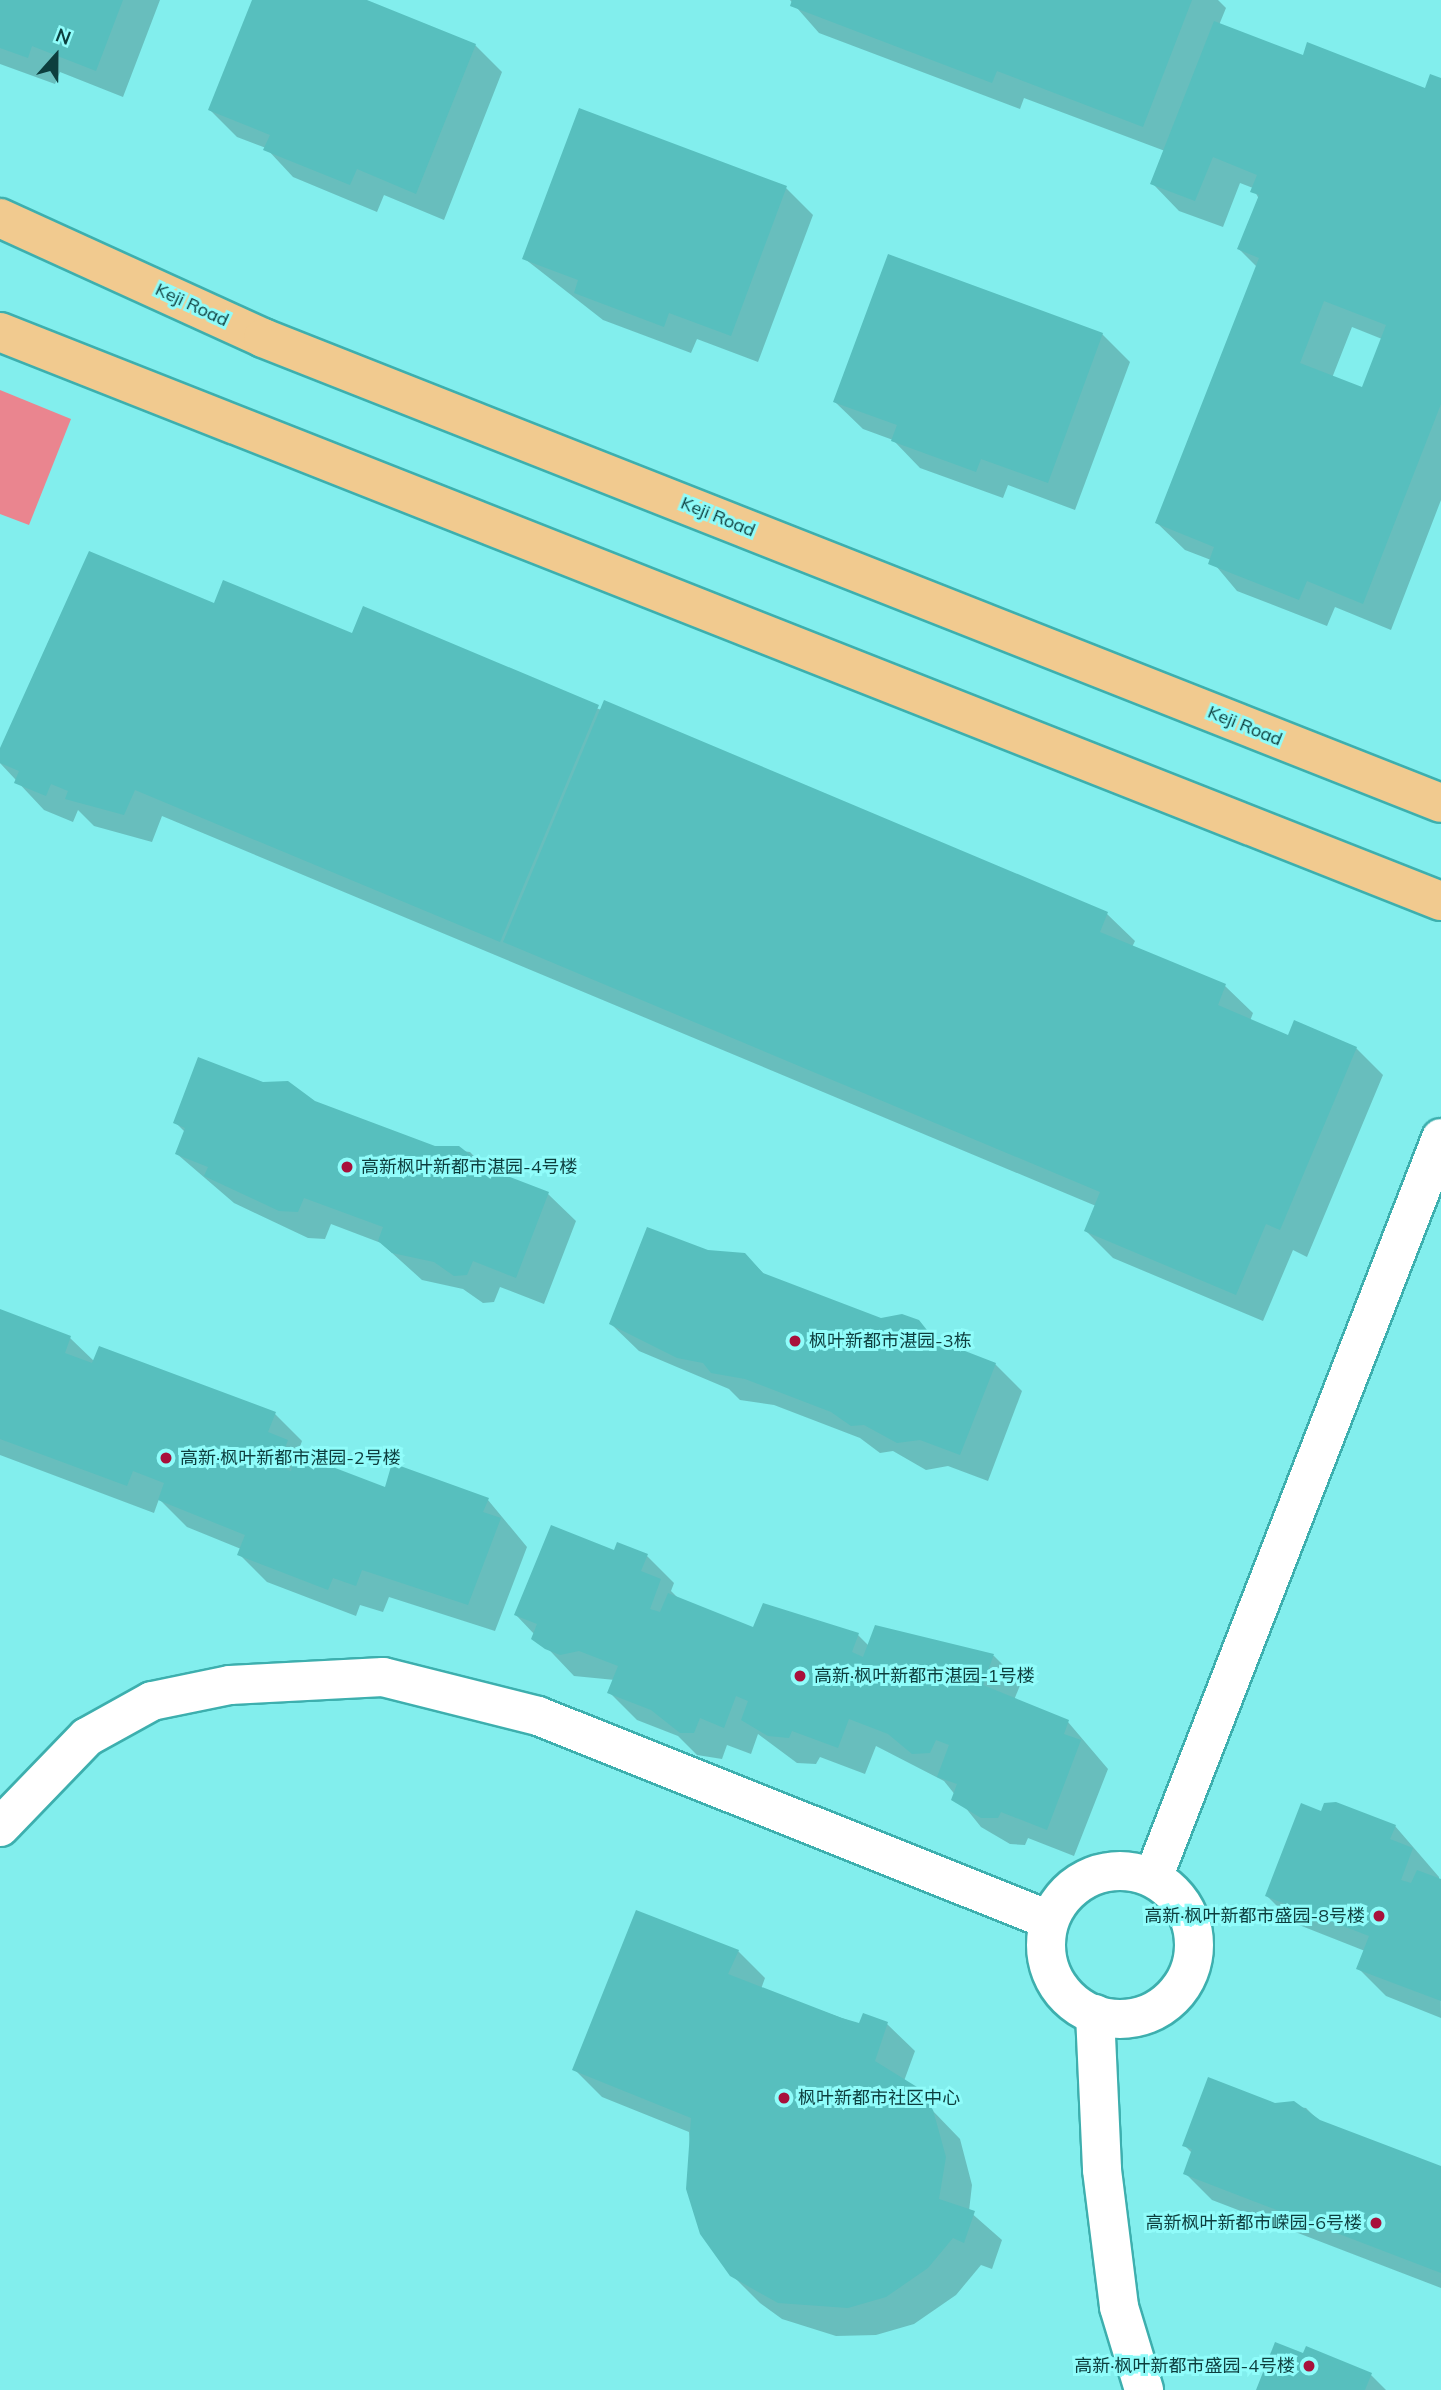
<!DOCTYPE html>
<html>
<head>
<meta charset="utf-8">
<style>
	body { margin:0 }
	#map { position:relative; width:1441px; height:2390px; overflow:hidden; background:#82eeed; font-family:Mulish,"Noto Sans SC",sans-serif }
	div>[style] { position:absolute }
	.green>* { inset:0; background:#ea858f }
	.shadow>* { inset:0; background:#0003 }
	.building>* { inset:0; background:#57bfbe }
	.roads { filter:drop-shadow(2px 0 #3dafae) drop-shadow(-2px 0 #3dafae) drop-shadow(0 2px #3dafae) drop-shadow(0 -2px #3dafae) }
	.street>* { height:38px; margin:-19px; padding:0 19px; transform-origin:19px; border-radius:19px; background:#fff }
	.street>.ring { margin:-19px; padding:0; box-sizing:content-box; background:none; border:38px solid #fff; border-radius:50% }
	.primary>* { height:38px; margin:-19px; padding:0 19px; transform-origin:19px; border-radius:19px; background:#f1ca8f }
	.dots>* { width:19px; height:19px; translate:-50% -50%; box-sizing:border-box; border:4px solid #90fcfa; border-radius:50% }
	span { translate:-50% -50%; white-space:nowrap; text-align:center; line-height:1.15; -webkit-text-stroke:6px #90fcfa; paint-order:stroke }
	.street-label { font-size:18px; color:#0d3e3e }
	.poi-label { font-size:18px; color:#0d3e3e }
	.left { translate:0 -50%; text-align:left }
	.right { translate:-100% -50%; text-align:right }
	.north { position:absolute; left:21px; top:21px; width:70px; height:70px; -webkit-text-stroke:5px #90fcfa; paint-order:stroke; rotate:21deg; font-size:19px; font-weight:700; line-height:28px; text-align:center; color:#0d3e3e }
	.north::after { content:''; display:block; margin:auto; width:24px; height:32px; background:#0d3e3e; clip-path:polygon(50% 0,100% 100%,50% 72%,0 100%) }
</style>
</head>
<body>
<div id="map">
	<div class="green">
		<div style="clip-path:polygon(0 390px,71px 419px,29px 525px,0 514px)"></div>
	</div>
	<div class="shadow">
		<div style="clip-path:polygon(0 0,160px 0,123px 97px,60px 72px,55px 84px,0 64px)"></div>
		<div style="clip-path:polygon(254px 0,363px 0,475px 45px,502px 72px,444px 220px,384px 195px,377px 212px,293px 177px,266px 148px,237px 137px,210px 110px)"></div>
		<div style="clip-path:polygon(evenodd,790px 0,1218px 0,1226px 8px,1219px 25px,1304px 57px,1426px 90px,1441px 80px,1441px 500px,1391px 630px,1335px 607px,1327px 626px,1237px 591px,1211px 560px,1185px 550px,1157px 523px,1257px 267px,1239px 249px,1259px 199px,1253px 188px,1240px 183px,1223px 227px,1179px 211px,1152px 183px,1165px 151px,1024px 98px,1020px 109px,819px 33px,790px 0,1352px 327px,1382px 339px,1363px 389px,1332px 378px,1352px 327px)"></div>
		<div style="clip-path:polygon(786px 188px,813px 215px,758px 362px,697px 339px,691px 353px,603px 320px,525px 259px)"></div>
		<div style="clip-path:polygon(1102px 334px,1130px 362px,1075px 510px,1008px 485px,1003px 498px,920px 468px,893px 440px,863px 429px,835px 402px)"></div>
		<div style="clip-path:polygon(215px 606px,353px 635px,602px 710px,605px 703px,1107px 914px,1135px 941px,1132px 947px,1225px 986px,1253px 1013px,1250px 1021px,1288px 1037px,1356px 1048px,1383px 1075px,1307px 1257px,1293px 1250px,1263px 1321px,1113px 1258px,1086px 1231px,1096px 1206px,162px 816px,152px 842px,94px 826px,78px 810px,73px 822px,44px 810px,0 763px,0 753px)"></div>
		<div style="clip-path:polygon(314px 1102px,434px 1148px,470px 1152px,488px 1171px,548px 1194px,576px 1221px,544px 1304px,500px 1287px,494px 1302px,483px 1303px,463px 1289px,422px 1280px,381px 1243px,331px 1224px,325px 1239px,308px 1238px,234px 1203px,177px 1154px,185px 1132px,175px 1122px)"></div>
		<div style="clip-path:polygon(708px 1252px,744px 1254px,767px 1277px,880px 1320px,918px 1322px,939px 1343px,995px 1364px,1022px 1391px,988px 1481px,948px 1466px,926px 1470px,893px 1451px,880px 1453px,860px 1438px,774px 1405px,740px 1400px,729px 1389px,639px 1351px,611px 1324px)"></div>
		<div style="clip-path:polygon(0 1311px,70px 1338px,95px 1362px,275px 1414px,302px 1441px,298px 1452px,304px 1458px,386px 1489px,488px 1500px,527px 1547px,495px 1631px,389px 1597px,383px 1612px,360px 1605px,356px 1616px,267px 1582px,239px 1554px,241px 1549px,187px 1527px,159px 1499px,154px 1513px,0 1455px)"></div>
		<div style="clip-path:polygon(615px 1552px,647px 1556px,674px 1583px,671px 1591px,679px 1599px,754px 1630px,858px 1635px,869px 1646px,876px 1627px,994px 1656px,1021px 1683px,1014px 1700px,1068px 1722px,1108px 1769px,1074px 1856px,1028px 1838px,1025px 1845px,1010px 1844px,981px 1827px,944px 1781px,876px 1746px,865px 1774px,820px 1757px,816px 1764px,797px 1763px,758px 1734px,751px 1754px,727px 1745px,722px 1759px,697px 1755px,678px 1736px,637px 1720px,610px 1693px,615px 1680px,574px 1676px,516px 1615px)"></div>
		<div style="clip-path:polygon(1322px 1813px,1395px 1826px,1439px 1877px,1441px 2018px,1386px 1996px,1358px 1968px,1365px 1951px,1294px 1923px,1267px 1896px)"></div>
		<div style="clip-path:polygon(738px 1951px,765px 1978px,761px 1989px,861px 2025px,887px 2024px,915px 2051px,904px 2081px,960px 2139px,972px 2185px,969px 2211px,1002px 2240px,992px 2269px,981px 2265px,956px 2295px,914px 2324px,876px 2335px,836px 2336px,782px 2319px,760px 2303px,731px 2274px,695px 2215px,689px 2132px,602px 2097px,574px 2069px)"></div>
		<div style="clip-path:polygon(1275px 2104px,1306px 2108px,1320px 2122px,1441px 2168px,1441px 2288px,1212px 2200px,1185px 2173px,1192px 2153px,1184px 2145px)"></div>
		<div style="clip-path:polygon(1304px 2355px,1371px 2375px,1386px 2390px,1258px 2390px)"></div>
	</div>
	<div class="building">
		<div style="clip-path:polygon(0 0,123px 0,96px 71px,32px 46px,28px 58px,0 48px)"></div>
		<div style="clip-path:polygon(252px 0,367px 0,476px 44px,416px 194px,357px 169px,350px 185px,263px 150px,270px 135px,208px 110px)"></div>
		<div style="clip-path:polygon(792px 0,1192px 0,1143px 127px,997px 71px,992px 83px,790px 6px)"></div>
		<div style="clip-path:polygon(evenodd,1214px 21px,1303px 55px,1307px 42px,1425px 88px,1430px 74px,1441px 78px,1441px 404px,1363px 604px,1307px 581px,1299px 600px,1208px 564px,1214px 547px,1155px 523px,1259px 258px,1237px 249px,1259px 195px,1250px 192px,1257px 175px,1213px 157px,1195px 201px,1150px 184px,1214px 21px,1324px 301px,1386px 325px,1362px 387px,1300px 363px,1324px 301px)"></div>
		<div style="clip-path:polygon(579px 108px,787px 186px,731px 336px,669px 313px,664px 327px,574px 293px,578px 280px,522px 259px)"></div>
		<div style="clip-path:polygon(888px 254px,1103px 333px,1048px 483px,981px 459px,976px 472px,891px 441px,897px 425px,833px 402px)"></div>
		<div style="clip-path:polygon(89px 551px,214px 603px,223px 580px,352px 633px,363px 606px,599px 705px,500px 942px,135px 790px,124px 815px,65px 799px,68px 791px,51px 784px,46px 796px,14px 783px,19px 771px,0 763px,0 748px)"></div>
		<div style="clip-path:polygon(604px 700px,1108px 912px,1100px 932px,1226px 984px,1218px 1005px,1288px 1035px,1294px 1020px,1357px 1047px,1280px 1230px,1266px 1224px,1236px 1295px,1084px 1231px,1100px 1192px,503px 942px)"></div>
		<div style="clip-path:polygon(198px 1057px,263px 1082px,288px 1081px,315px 1101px,435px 1146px,459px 1146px,487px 1168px,549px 1192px,516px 1278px,473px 1261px,467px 1275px,454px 1276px,434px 1262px,392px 1253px,378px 1241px,383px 1227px,304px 1198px,298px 1212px,279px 1211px,204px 1176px,208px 1167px,175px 1154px,185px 1128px,173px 1123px)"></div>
		<div style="clip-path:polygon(647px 1227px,708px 1250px,745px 1253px,763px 1273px,881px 1318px,902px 1314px,919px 1320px,934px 1339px,996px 1363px,960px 1455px,920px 1440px,897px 1443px,864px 1425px,851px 1426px,831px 1412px,745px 1379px,711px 1373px,703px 1363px,677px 1358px,609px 1324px)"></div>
		<div style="clip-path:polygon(0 1309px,71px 1336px,65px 1353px,92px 1363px,99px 1346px,276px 1412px,268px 1432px,288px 1440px,278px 1466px,291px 1471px,296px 1453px,385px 1487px,392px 1463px,489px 1498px,483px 1512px,501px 1518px,468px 1605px,362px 1570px,356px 1586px,333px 1578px,328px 1590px,237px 1555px,245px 1535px,158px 1500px,164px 1483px,133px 1471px,127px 1486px,0 1439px)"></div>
		<div style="clip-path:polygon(551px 1525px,614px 1550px,617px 1542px,648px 1554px,641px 1571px,661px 1579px,650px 1609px,660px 1612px,668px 1593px,753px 1627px,763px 1603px,859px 1633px,852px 1652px,863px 1657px,875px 1625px,994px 1654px,983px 1685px,1069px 1720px,1064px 1734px,1081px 1740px,1047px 1830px,1001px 1812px,998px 1818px,981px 1818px,951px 1800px,957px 1784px,937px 1777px,949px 1745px,936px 1740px,930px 1753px,912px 1754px,888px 1734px,849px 1719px,838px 1748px,792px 1731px,789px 1738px,768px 1736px,741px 1720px,748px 1701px,736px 1696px,724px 1728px,700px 1718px,694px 1733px,680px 1733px,651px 1710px,607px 1693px,618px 1666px,579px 1651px,560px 1655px,545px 1649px,531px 1639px,537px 1624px,514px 1615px)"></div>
		<div style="clip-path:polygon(1336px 1802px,1396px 1825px,1390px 1839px,1413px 1848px,1401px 1880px,1411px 1883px,1417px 1870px,1441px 1879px,1441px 2001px,1356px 1969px,1369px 1936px,1265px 1896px,1301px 1803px,1321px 1811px,1324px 1803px)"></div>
		<div style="clip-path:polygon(636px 1910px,739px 1950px,728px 1974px,842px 2018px,859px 2023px,863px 2013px,888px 2022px,875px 2061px,917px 2087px,933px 2110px,946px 2157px,939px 2199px,975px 2211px,964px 2243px,953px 2238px,928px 2268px,886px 2297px,848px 2308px,778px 2303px,730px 2276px,700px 2234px,686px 2189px,691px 2118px,572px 2070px)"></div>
		<div style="clip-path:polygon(1208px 2077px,1275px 2103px,1294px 2101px,1320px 2120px,1441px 2166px,1441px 2273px,1183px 2174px,1192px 2149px,1182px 2146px)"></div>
		<div style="clip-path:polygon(1275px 2342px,1303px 2353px,1306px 2346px,1372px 2373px,1365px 2390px,1256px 2390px)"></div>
	</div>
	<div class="roads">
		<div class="street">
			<div style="left:0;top:1827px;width:125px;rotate:-46deg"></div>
			<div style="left:87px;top:1737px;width:74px;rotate:-29deg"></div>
			<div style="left:152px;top:1701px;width:80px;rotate:-11.6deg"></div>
			<div style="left:230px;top:1685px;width:153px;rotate:-3deg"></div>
			<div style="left:383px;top:1677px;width:160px;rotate:14.1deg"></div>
			<div style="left:538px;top:1716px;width:550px;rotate:21.76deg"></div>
			<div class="ring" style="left:1046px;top:1871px;width:110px;height:110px"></div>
			<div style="left:1153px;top:1878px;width:794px;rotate:-68.73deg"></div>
			<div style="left:1095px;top:2014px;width:156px;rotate:87.4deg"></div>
			<div style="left:1102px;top:2170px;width:138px;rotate:82.9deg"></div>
			<div style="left:1119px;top:2307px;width:87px;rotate:73.2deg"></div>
		</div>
		<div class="primary">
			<div style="left:0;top:218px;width:289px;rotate:24.5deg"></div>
			<div style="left:263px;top:338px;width:1266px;rotate:21.54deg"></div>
			<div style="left:0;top:332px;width:1549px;rotate:21.55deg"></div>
		</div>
	</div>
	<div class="dots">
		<div style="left:347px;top:1167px;background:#a8113b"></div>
		<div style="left:795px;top:1341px;background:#a8113b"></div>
		<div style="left:166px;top:1458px;background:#a8113b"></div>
		<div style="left:800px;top:1676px;background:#a8113b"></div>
		<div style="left:1379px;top:1916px;background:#a8113b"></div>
		<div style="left:784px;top:2098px;background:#a8113b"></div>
		<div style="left:1376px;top:2223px;background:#a8113b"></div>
		<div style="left:1309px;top:2366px;background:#a8113b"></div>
	</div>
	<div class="street-label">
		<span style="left:192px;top:305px;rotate:25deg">Keji Road</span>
		<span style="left:718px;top:517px;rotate:22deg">Keji Road</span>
		<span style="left:1245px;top:726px;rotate:22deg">Keji Road</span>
	</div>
	<div class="poi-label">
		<span class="left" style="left:361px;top:1167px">高新枫叶新都市湛园-4号楼</span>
		<span class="left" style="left:809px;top:1341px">枫叶新都市湛园-3栋</span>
		<span class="left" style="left:180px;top:1458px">高新·枫叶新都市湛园-2号楼</span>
		<span class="left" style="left:814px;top:1676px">高新·枫叶新都市湛园-1号楼</span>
		<span class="right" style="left:1365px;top:1916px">高新·枫叶新都市盛园-8号楼</span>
		<span class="left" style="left:798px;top:2098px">枫叶新都市社区中心</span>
		<span class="right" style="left:1362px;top:2223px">高新枫叶新都市嵘园-6号楼</span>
		<span class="right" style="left:1295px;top:2366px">高新·枫叶新都市盛园-4号楼</span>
	</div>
	<div class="north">N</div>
</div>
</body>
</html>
